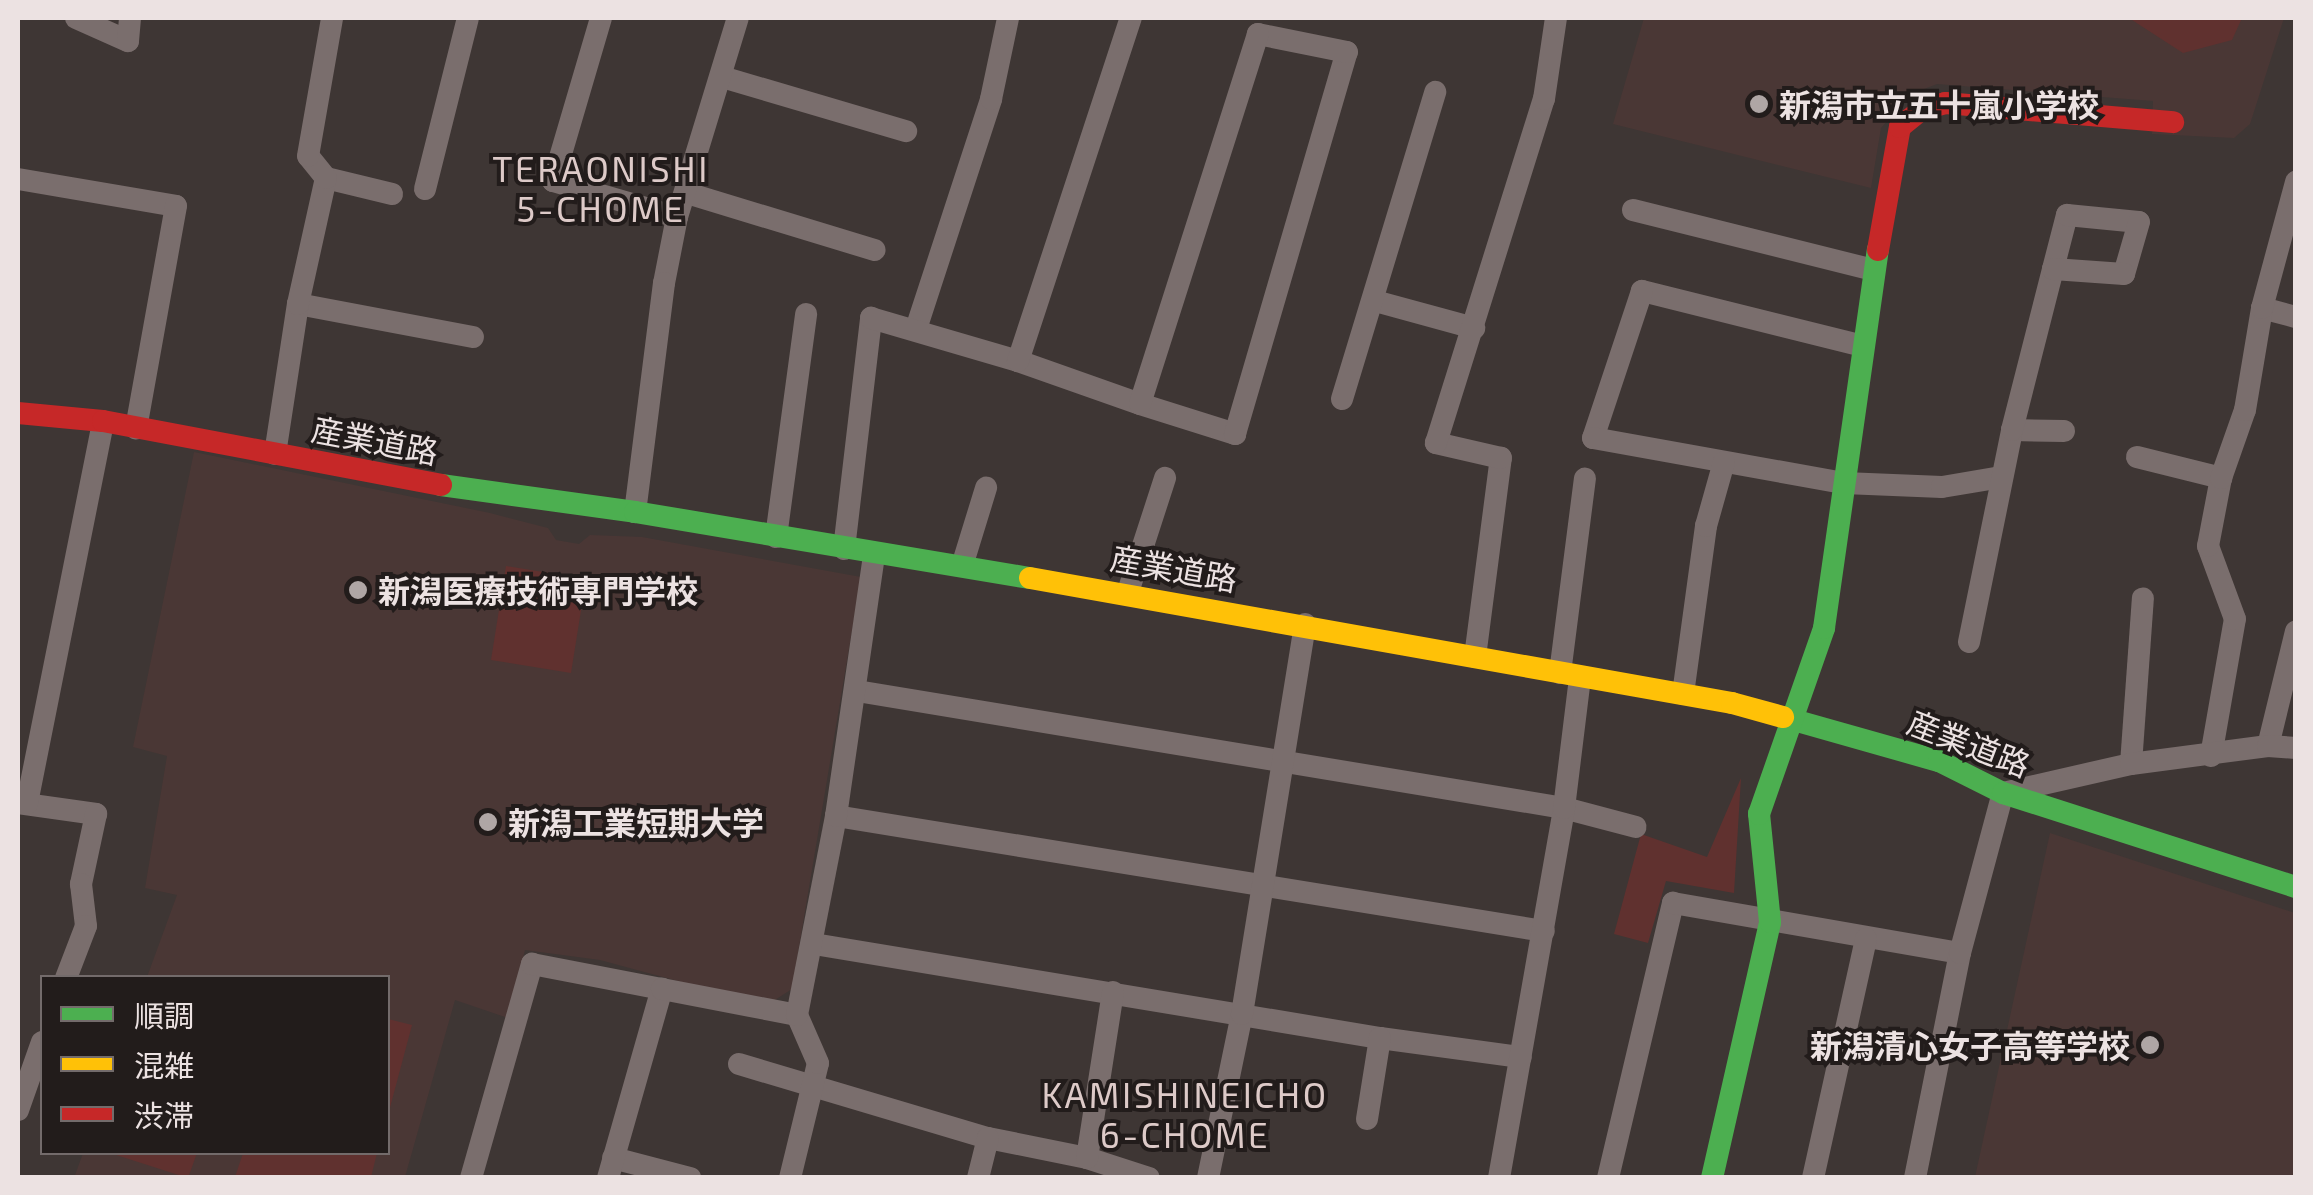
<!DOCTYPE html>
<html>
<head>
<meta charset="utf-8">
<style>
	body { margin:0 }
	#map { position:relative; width:2313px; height:1195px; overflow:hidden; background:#3e3634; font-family:"Exo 2","Noto Sans JP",sans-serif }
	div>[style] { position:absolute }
	.built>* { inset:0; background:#4a3735 }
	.green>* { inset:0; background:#60312f }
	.street>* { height:22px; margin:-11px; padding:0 11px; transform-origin:11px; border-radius:11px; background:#7a6e6d }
	.fast>* { height:22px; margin:-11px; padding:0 11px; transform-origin:11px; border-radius:11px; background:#4caf50 }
	.slow>* { height:22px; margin:-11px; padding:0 11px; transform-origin:11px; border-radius:11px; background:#ffc107 }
	.jam>* { height:22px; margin:-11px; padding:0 11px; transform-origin:11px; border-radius:11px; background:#c62828 }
	.dots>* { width:28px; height:28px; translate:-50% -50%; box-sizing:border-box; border:5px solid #221c1b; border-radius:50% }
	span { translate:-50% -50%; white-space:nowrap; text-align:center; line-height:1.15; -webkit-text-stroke:8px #221c1b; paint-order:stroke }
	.poi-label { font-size:32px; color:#ece2e2; font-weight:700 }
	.left { translate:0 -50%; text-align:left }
	.right { translate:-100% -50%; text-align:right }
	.street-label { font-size:32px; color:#ece2e2 }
	.neighbourhood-label { font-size:35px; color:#ddcac8; letter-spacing:2.5px }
	.frame { position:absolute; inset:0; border:20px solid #ece2e2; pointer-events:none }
	.legend { position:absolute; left:40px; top:975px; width:350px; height:180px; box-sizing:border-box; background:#221c1b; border:2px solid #736b6b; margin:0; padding:12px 18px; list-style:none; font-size:30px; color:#ece2e2 }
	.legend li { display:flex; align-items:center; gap:20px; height:50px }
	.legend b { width:50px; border:2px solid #736b6b }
</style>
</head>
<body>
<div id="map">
	<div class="built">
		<div style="clip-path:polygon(1644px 18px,2284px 18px,2250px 124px,2234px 138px,2152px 134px,2153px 101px,1937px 84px,1911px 94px,1881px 128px,1871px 188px,1613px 124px)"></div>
		<div style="clip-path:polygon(194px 452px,490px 513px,548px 528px,556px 540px,579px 544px,590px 535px,642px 537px,861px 577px,792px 989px,767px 1005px,600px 960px,525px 950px,508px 1018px,455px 1000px,405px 1177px,74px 1178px,83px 1153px,388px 1152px,388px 978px,147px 977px,177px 895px,145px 888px,167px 756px,133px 747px)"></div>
		<div style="clip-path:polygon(2050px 833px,2295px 913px,2295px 1177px,1975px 1177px)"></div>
	</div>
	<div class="green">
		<div style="clip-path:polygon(2129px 18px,2242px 18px,2232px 40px,2183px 53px)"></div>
		<div style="clip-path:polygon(506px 566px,586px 579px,571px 673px,491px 660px)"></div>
		<div style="clip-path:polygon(1741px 778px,1734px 893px,1666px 881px,1648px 943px,1614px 934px,1641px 834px,1707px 857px)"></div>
		<div style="clip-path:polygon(388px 1019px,412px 1025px,388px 1115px)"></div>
		<div style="clip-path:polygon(110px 1153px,197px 1153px,188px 1178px)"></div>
		<div style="clip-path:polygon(243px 1153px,243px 1152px,377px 1153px,371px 1177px,235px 1177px)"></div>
	</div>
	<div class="street">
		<div style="left:76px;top:18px;width:57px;rotate:23.9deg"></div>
		<div style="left:128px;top:41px;width:23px;rotate:-85deg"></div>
		<div style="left:601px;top:18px;width:170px;rotate:106.4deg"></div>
		<div style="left:553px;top:181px;width:129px;rotate:16.2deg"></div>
		<div style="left:677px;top:217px;width:67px;rotate:101.1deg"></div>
		<div style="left:664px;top:283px;width:231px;rotate:97.2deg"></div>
		<div style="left:722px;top:77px;width:192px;rotate:16.4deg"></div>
		<div style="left:326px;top:178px;width:68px;rotate:13.6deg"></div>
		<div style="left:18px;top:179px;width:160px;rotate:9.7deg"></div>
		<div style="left:176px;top:206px;width:226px;rotate:100.2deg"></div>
		<div style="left:425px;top:189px;width:176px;rotate:-75.9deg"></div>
		<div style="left:687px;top:193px;width:196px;rotate:16.9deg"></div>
		<div style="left:1633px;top:210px;width:248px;rotate:14deg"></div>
		<div style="left:677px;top:217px;width:208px;rotate:-73deg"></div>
		<div style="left:1375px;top:301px;width:103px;rotate:15.3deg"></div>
		<div style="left:298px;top:304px;width:178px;rotate:10.7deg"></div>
		<div style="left:2262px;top:308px;width:35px;rotate:15deg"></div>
		<div style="left:916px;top:329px;width:242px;rotate:-71.9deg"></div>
		<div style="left:991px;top:99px;width:83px;rotate:-78.1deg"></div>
		<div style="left:1863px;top:346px;width:228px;rotate:-166deg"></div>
		<div style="left:1642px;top:291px;width:155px;rotate:108.4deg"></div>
		<div style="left:1593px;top:438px;width:255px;rotate:10.2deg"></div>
		<div style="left:1844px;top:483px;width:98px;rotate:2.3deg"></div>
		<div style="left:1942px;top:487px;width:61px;rotate:-9.5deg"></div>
		<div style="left:1018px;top:361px;width:129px;rotate:19.4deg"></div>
		<div style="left:1140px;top:404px;width:100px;rotate:17.5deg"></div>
		<div style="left:1235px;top:434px;width:398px;rotate:-73.7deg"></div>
		<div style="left:1347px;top:52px;width:91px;rotate:-168.6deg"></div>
		<div style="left:1258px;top:34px;width:388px;rotate:107.7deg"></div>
		<div style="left:1342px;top:399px;width:321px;rotate:-73.1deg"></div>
		<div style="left:2012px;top:430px;width:52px;rotate:1.1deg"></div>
		<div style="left:275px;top:454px;width:152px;rotate:-81.3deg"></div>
		<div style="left:298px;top:304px;width:129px;rotate:-77.5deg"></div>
		<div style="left:326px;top:178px;width:28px;rotate:-129deg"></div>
		<div style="left:308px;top:156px;width:140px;rotate:-80.1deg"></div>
		<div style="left:2137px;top:457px;width:87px;rotate:14deg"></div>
		<div style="left:776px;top:537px;width:225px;rotate:-82.3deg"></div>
		<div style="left:844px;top:549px;width:233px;rotate:-83.3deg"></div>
		<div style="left:871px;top:318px;width:153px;rotate:16.3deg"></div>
		<div style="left:1018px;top:361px;width:361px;rotate:-71.8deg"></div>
		<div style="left:962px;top:566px;width:82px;rotate:-72.9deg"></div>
		<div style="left:1128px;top:592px;width:120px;rotate:-72deg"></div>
		<div style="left:1969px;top:642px;width:216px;rotate:-78.5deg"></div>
		<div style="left:2012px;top:430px;width:166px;rotate:-75.7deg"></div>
		<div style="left:2053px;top:269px;width:56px;rotate:-75.5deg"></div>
		<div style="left:2067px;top:215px;width:72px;rotate:5.6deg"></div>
		<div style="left:2139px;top:222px;width:54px;rotate:106.1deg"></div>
		<div style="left:2124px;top:274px;width:71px;rotate:-176deg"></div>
		<div style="left:1475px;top:657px;width:201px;rotate:-82.6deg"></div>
		<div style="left:1501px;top:458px;width:67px;rotate:-167deg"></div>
		<div style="left:1436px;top:443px;width:361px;rotate:-72.6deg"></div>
		<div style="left:1544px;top:99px;width:82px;rotate:-81.6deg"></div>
		<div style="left:1560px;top:673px;width:196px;rotate:-82.7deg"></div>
		<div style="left:857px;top:691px;width:717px;rotate:9.4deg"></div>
		<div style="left:1564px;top:808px;width:74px;rotate:14.8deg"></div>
		<div style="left:1683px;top:694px;width:170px;rotate:-82.2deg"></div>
		<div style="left:1706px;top:526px;width:66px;rotate:-74.3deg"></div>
		<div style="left:2268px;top:746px;width:118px;rotate:-76.3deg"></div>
		<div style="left:2211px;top:756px;width:139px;rotate:-80.1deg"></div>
		<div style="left:2235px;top:619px;width:78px;rotate:-110.3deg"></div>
		<div style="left:2208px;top:546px;width:69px;rotate:-79.2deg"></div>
		<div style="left:2221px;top:478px;width:72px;rotate:-70.6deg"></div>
		<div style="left:2245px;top:410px;width:103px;rotate:-80.5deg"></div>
		<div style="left:2262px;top:308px;width:131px;rotate:-74.9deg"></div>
		<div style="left:2131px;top:764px;width:166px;rotate:-85.9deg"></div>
		<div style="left:18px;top:803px;width:79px;rotate:8deg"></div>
		<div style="left:96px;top:814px;width:72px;rotate:102.1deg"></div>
		<div style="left:81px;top:884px;width:42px;rotate:83.2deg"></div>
		<div style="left:86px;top:926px;width:56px;rotate:111deg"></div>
		<div style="left:27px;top:803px;width:389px;rotate:-78.7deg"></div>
		<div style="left:836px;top:816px;width:717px;rotate:9.23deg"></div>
		<div style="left:814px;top:944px;width:574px;rotate:9.43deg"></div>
		<div style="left:1380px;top:1038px;width:142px;rotate:7.7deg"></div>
		<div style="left:739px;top:1064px;width:260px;rotate:16.6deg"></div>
		<div style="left:988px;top:1138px;width:101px;rotate:11.4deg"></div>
		<div style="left:1087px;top:1158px;width:65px;rotate:17.9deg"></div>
		<div style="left:18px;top:1110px;width:72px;rotate:-70.6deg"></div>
		<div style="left:1367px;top:1119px;width:82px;rotate:-80.9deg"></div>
		<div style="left:613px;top:1158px;width:80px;rotate:14.6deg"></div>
		<div style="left:1087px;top:1158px;width:168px;rotate:-81.1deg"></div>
		<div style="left:471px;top:1178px;width:223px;rotate:-74.1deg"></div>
		<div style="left:532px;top:964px;width:132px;rotate:10.9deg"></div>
		<div style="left:608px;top:1178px;width:197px;rotate:-74.1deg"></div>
		<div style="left:662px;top:989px;width:137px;rotate:10.9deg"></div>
		<div style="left:790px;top:1178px;width:118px;rotate:-76.3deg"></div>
		<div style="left:818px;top:1063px;width:52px;rotate:-113.6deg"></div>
		<div style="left:797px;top:1015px;width:203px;rotate:-78.9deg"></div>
		<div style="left:836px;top:816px;width:264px;rotate:-81.7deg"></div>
		<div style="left:978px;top:1178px;width:41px;rotate:-76deg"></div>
		<div style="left:1208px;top:1178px;width:167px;rotate:-78.3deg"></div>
		<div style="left:1242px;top:1014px;width:395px;rotate:-80.8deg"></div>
		<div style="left:1499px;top:1178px;width:376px;rotate:-80deg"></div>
		<div style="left:1564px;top:808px;width:132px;rotate:-83deg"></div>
		<div style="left:1608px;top:1178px;width:283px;rotate:-76.7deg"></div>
		<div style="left:1673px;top:903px;width:291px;rotate:9.9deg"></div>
		<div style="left:1813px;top:1178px;width:245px;rotate:-77.5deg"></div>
		<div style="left:1915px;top:1178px;width:229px;rotate:-78.7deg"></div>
		<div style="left:1960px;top:953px;width:166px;rotate:-75deg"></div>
		<div style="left:2003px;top:793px;width:131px;rotate:-12.8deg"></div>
		<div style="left:2131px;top:764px;width:138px;rotate:-7.5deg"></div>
		<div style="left:2268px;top:746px;width:28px;rotate:4deg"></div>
	</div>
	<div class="fast">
		<div style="left:441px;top:485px;width:196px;rotate:7.9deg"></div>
		<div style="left:635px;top:512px;width:400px;rotate:9.5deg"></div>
		<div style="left:1783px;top:717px;width:162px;rotate:15.8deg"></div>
		<div style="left:1939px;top:761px;width:72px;rotate:26.6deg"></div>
		<div style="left:2003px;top:793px;width:308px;rotate:17.8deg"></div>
		<div style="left:1712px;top:1178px;width:262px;rotate:-77.2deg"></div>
		<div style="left:1770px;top:922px;width:109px;rotate:-95.8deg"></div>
		<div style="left:1759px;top:814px;width:197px;rotate:-70.7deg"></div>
		<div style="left:1824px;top:628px;width:382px;rotate:-81.9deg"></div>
	</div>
	<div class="slow">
		<div style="left:1030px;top:578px;width:713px;rotate:10.1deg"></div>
		<div style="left:1732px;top:703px;width:53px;rotate:15.4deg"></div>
	</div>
	<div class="jam">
		<div style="left:1878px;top:250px;width:125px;rotate:-79.9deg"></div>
		<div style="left:1900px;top:127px;width:27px;rotate:-39deg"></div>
		<div style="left:1921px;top:110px;width:25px;rotate:-16deg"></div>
		<div style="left:1945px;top:103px;width:229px;rotate:4.8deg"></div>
		<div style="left:18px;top:413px;width:85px;rotate:5.4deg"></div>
		<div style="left:103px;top:421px;width:344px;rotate:10.7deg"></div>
	</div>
	<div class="dots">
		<div style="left:1759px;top:104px;background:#afa6a5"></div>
		<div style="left:358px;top:590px;background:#afa6a5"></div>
		<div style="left:488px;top:822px;background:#afa6a5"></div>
		<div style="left:2150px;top:1045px;background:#afa6a5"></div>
	</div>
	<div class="poi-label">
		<span class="left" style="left:1779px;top:104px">新潟市立五十嵐小学校</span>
		<span class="left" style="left:378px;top:590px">新潟医療技術専門学校</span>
		<span class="left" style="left:508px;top:822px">新潟工業短期大学</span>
		<span class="right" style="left:2130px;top:1045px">新潟清心女子高等学校</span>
	</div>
	<div class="street-label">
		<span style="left:375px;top:440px;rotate:11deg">産業道路</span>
		<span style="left:1174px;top:568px;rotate:10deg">産業道路</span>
		<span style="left:1969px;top:743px;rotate:21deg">産業道路</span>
	</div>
	<div class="neighbourhood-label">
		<span style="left:601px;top:188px">TERAONISHI<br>5-CHOME</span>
		<span style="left:1185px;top:1114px">KAMISHINEICHO<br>6-CHOME</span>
	</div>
	<div class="frame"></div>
	<ul class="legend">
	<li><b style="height:12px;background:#4caf50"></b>順調</li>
	<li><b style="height:12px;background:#ffc107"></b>混雑</li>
	<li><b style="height:12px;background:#c62828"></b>渋滞</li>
	</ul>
</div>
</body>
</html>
